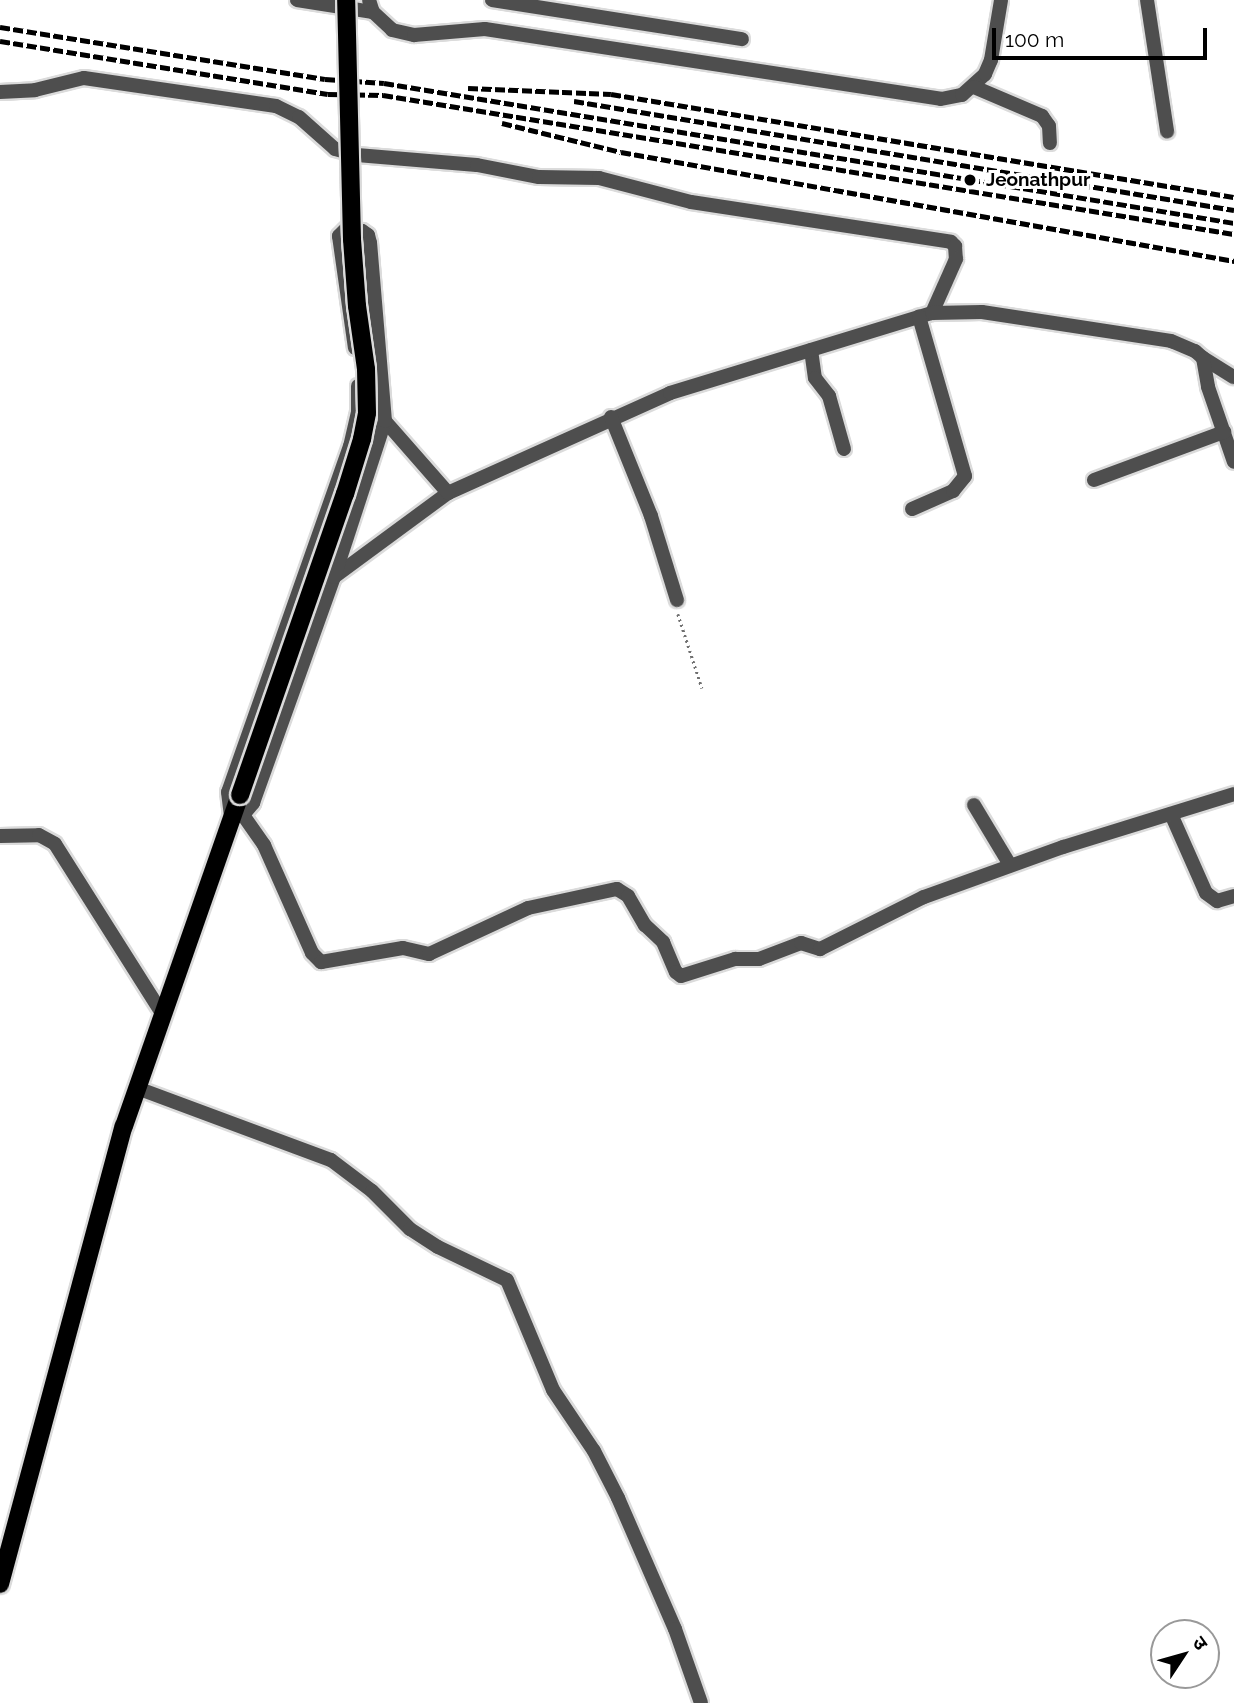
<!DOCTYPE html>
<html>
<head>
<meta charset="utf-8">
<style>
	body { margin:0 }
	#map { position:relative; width:1234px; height:1703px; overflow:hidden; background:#fff; font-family:Raleway,"Noto Sans Devanagari",sans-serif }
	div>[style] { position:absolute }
	.path>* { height:2.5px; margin-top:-1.25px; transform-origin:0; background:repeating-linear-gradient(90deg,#707070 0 2px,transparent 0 5.5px) }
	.roads { filter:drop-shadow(2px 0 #dbdbdb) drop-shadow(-2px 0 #dbdbdb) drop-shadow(0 2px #dbdbdb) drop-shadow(0 -2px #dbdbdb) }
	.minor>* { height:14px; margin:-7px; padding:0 7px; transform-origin:7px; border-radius:7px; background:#4e4e4e }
	.major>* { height:18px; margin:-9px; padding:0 9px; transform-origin:9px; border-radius:9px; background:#000 }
	.rail>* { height:4.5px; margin-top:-2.25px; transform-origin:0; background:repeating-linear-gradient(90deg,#000 0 10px,transparent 0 13.5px) }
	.bridges { filter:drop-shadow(2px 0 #dbdbdb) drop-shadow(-2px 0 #dbdbdb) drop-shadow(0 2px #dbdbdb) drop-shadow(0 -2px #dbdbdb) }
	.major-bridge>* { height:18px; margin:-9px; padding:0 9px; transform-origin:9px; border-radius:9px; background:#000 }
	.dots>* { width:19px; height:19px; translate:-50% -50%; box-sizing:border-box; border:4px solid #fff; border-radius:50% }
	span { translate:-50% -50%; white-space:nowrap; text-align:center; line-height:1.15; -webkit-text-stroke:6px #fff; paint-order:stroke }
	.poi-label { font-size:19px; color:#000; font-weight:700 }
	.left { translate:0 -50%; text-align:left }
	.north { position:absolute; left:1150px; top:1619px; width:70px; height:70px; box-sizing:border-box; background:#fff; border:2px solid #999; border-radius:50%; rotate:54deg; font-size:19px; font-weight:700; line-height:28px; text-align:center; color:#000 }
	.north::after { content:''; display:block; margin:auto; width:24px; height:32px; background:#000; clip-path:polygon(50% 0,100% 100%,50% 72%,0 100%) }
	.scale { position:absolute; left:992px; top:28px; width:215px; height:32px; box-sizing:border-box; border:4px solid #000; border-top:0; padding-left:9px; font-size:21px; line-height:24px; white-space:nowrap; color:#000; -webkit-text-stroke:5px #fff; paint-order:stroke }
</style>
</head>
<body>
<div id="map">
	<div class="path">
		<div style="left:678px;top:614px;width:78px;rotate:72deg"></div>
	</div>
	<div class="roads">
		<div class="minor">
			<div style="left:297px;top:0;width:77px;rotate:9deg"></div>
			<div style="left:369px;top:0;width:13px;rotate:72deg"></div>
			<div style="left:373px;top:12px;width:26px;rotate:43deg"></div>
			<div style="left:392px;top:30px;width:23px;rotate:13deg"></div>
			<div style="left:414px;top:35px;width:71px;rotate:-4.8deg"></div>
			<div style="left:485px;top:29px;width:461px;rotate:8.7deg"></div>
			<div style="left:941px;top:99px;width:21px;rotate:-11deg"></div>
			<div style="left:962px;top:95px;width:31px;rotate:-42deg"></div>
			<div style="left:985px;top:74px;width:15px;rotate:-67deg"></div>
			<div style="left:991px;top:60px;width:61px;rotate:-80.5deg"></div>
			<div style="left:492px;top:0;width:253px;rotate:8.9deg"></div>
			<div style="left:1147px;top:0;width:133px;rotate:81.3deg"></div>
			<div style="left:974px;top:87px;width:74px;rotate:23.1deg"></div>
			<div style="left:1042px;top:116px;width:12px;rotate:55deg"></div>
			<div style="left:1049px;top:126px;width:17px;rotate:87deg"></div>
			<div style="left:0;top:92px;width:35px;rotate:-3deg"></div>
			<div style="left:35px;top:90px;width:50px;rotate:-13.8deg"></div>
			<div style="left:84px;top:78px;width:194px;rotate:8.3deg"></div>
			<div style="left:276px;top:106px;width:25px;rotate:26deg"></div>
			<div style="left:299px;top:117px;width:48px;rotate:41.6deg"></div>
			<div style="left:335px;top:149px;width:23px;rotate:15deg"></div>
			<div style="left:357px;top:155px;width:120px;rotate:4.8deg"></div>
			<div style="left:477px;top:165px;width:63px;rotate:11deg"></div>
			<div style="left:539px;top:177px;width:60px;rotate:1deg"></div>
			<div style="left:599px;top:178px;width:95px;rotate:14.6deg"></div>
			<div style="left:691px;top:202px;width:263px;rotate:8.7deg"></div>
			<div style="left:951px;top:242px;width:6px;rotate:45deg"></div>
			<div style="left:955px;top:246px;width:13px;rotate:86deg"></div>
			<div style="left:956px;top:259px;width:59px;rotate:114deg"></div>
			<div style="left:811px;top:350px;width:28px;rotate:82deg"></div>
			<div style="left:815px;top:378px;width:23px;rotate:52deg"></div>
			<div style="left:829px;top:396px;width:55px;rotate:74.2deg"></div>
			<div style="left:1203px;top:358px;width:36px;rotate:32deg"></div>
			<div style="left:358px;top:386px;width:26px;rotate:90deg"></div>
			<div style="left:358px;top:412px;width:35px;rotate:103deg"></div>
			<div style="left:350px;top:446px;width:367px;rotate:109.4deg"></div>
			<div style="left:228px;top:792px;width:25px;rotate:83deg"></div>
			<div style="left:231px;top:817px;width:12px;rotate:-9deg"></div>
			<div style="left:243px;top:815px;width:16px;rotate:-50deg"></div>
			<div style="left:253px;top:803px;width:240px;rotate:-70.3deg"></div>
			<div style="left:334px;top:577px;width:142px;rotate:-36.4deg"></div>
			<div style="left:448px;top:493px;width:243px;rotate:-24.2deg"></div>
			<div style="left:670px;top:393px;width:274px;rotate:-17deg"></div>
			<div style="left:932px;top:313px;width:50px;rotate:-1.1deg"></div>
			<div style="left:982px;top:312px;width:191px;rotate:8.7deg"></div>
			<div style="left:1171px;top:341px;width:26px;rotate:23deg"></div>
			<div style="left:1195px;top:351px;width:11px;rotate:41deg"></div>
			<div style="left:1203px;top:358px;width:29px;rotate:80deg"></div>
			<div style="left:1208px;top:387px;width:79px;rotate:70.9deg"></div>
			<div style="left:611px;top:417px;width:107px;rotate:68deg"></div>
			<div style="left:651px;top:516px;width:88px;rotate:72.8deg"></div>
			<div style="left:385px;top:421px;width:96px;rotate:48.8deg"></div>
			<div style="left:1094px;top:480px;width:139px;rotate:-20.3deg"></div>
			<div style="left:912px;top:509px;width:45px;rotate:-23.7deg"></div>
			<div style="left:953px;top:491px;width:19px;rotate:-51deg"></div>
			<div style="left:965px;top:476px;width:166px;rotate:-106.1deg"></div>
			<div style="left:334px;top:577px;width:164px;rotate:-71.9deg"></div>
			<div style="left:385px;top:421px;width:179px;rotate:-94.8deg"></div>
			<div style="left:370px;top:243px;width:8px;rotate:-104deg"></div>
			<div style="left:368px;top:235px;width:7px;rotate:-146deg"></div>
			<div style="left:362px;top:231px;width:16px;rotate:-173deg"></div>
			<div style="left:346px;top:229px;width:10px;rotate:135deg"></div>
			<div style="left:339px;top:236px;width:113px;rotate:81.9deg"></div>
			<div style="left:974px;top:805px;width:70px;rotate:59deg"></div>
			<div style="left:1171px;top:814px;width:86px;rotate:66.1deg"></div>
			<div style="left:1206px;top:893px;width:14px;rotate:36deg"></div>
			<div style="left:1217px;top:901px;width:18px;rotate:-16deg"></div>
			<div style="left:243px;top:815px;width:37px;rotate:55deg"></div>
			<div style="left:264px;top:845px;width:118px;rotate:66deg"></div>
			<div style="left:312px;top:953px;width:13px;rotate:45deg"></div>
			<div style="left:321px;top:962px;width:83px;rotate:-9.7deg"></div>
			<div style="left:403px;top:948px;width:27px;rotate:13deg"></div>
			<div style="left:429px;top:954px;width:109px;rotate:-24.9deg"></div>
			<div style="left:528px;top:908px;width:91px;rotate:-12.1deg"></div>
			<div style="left:617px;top:889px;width:13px;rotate:32deg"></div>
			<div style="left:628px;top:896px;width:34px;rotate:60deg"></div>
			<div style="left:645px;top:925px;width:25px;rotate:43deg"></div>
			<div style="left:663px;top:942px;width:33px;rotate:67deg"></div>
			<div style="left:676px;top:972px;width:6px;rotate:39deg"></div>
			<div style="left:681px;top:976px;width:57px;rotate:-17.5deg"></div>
			<div style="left:735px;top:959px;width:24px"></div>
			<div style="left:759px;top:959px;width:45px;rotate:-20.9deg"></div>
			<div style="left:801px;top:943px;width:20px;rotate:18deg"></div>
			<div style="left:820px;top:949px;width:116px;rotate:-26.6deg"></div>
			<div style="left:924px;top:897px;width:148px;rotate:-19.8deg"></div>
			<div style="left:1063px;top:847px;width:179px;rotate:-17.2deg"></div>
			<div style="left:0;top:836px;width:39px;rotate:-1deg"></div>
			<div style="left:39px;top:835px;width:18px;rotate:29deg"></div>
			<div style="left:55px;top:844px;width:202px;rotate:57.7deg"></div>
			<div style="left:137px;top:1088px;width:207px;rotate:20.4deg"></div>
			<div style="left:331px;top:1160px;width:51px;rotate:37.1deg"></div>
			<div style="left:372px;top:1191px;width:54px;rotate:45deg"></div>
			<div style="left:410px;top:1229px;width:33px;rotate:33deg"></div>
			<div style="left:438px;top:1247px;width:76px;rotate:25.6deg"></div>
			<div style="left:507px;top:1280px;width:119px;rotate:67.3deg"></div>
			<div style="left:553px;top:1390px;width:73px;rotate:56.1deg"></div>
			<div style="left:594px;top:1451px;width:53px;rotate:62.9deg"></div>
			<div style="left:618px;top:1498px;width:143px;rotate:66.5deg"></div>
			<div style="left:675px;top:1629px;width:78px;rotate:70.6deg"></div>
		</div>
		<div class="major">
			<div style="left:0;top:1584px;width:474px;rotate:-74.9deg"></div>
			<div style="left:124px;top:1126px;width:351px;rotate:-70.7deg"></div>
		</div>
	</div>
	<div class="rail">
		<div style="left:0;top:27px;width:329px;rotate:9.1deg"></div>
		<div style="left:325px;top:79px;width:59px;rotate:3.9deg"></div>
		<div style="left:384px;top:83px;width:861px;rotate:9.35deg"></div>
		<div style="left:0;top:41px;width:332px;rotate:9.2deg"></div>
		<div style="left:328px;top:94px;width:55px;rotate:1deg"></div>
		<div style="left:383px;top:95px;width:862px;rotate:9.28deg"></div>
		<div style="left:468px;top:88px;width:143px;rotate:2.4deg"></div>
		<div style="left:611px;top:94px;width:631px;rotate:9.39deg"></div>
		<div style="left:574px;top:101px;width:669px;rotate:9.38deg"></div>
		<div style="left:502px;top:123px;width:122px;rotate:13.7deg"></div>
		<div style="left:621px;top:152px;width:623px;rotate:10.08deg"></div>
	</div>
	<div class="bridges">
		<div class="major-bridge">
			<div style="left:240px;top:795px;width:319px;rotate:-70.8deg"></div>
			<div style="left:345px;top:494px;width:58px;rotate:-72.8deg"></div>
			<div style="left:362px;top:439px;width:26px;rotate:-79deg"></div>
			<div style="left:367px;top:413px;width:44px;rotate:-91.3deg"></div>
			<div style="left:366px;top:369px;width:64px;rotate:-98.1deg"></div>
			<div style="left:357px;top:306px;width:67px;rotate:-94.3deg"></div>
			<div style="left:352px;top:239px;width:239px;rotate:-91.4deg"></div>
		</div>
	</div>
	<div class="dots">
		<div style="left:970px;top:180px;background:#000"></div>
	</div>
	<div class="poi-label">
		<span class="left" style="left:986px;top:180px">Jeonathpur</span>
	</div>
	<div class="north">उ</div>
	<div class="scale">100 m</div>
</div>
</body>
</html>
